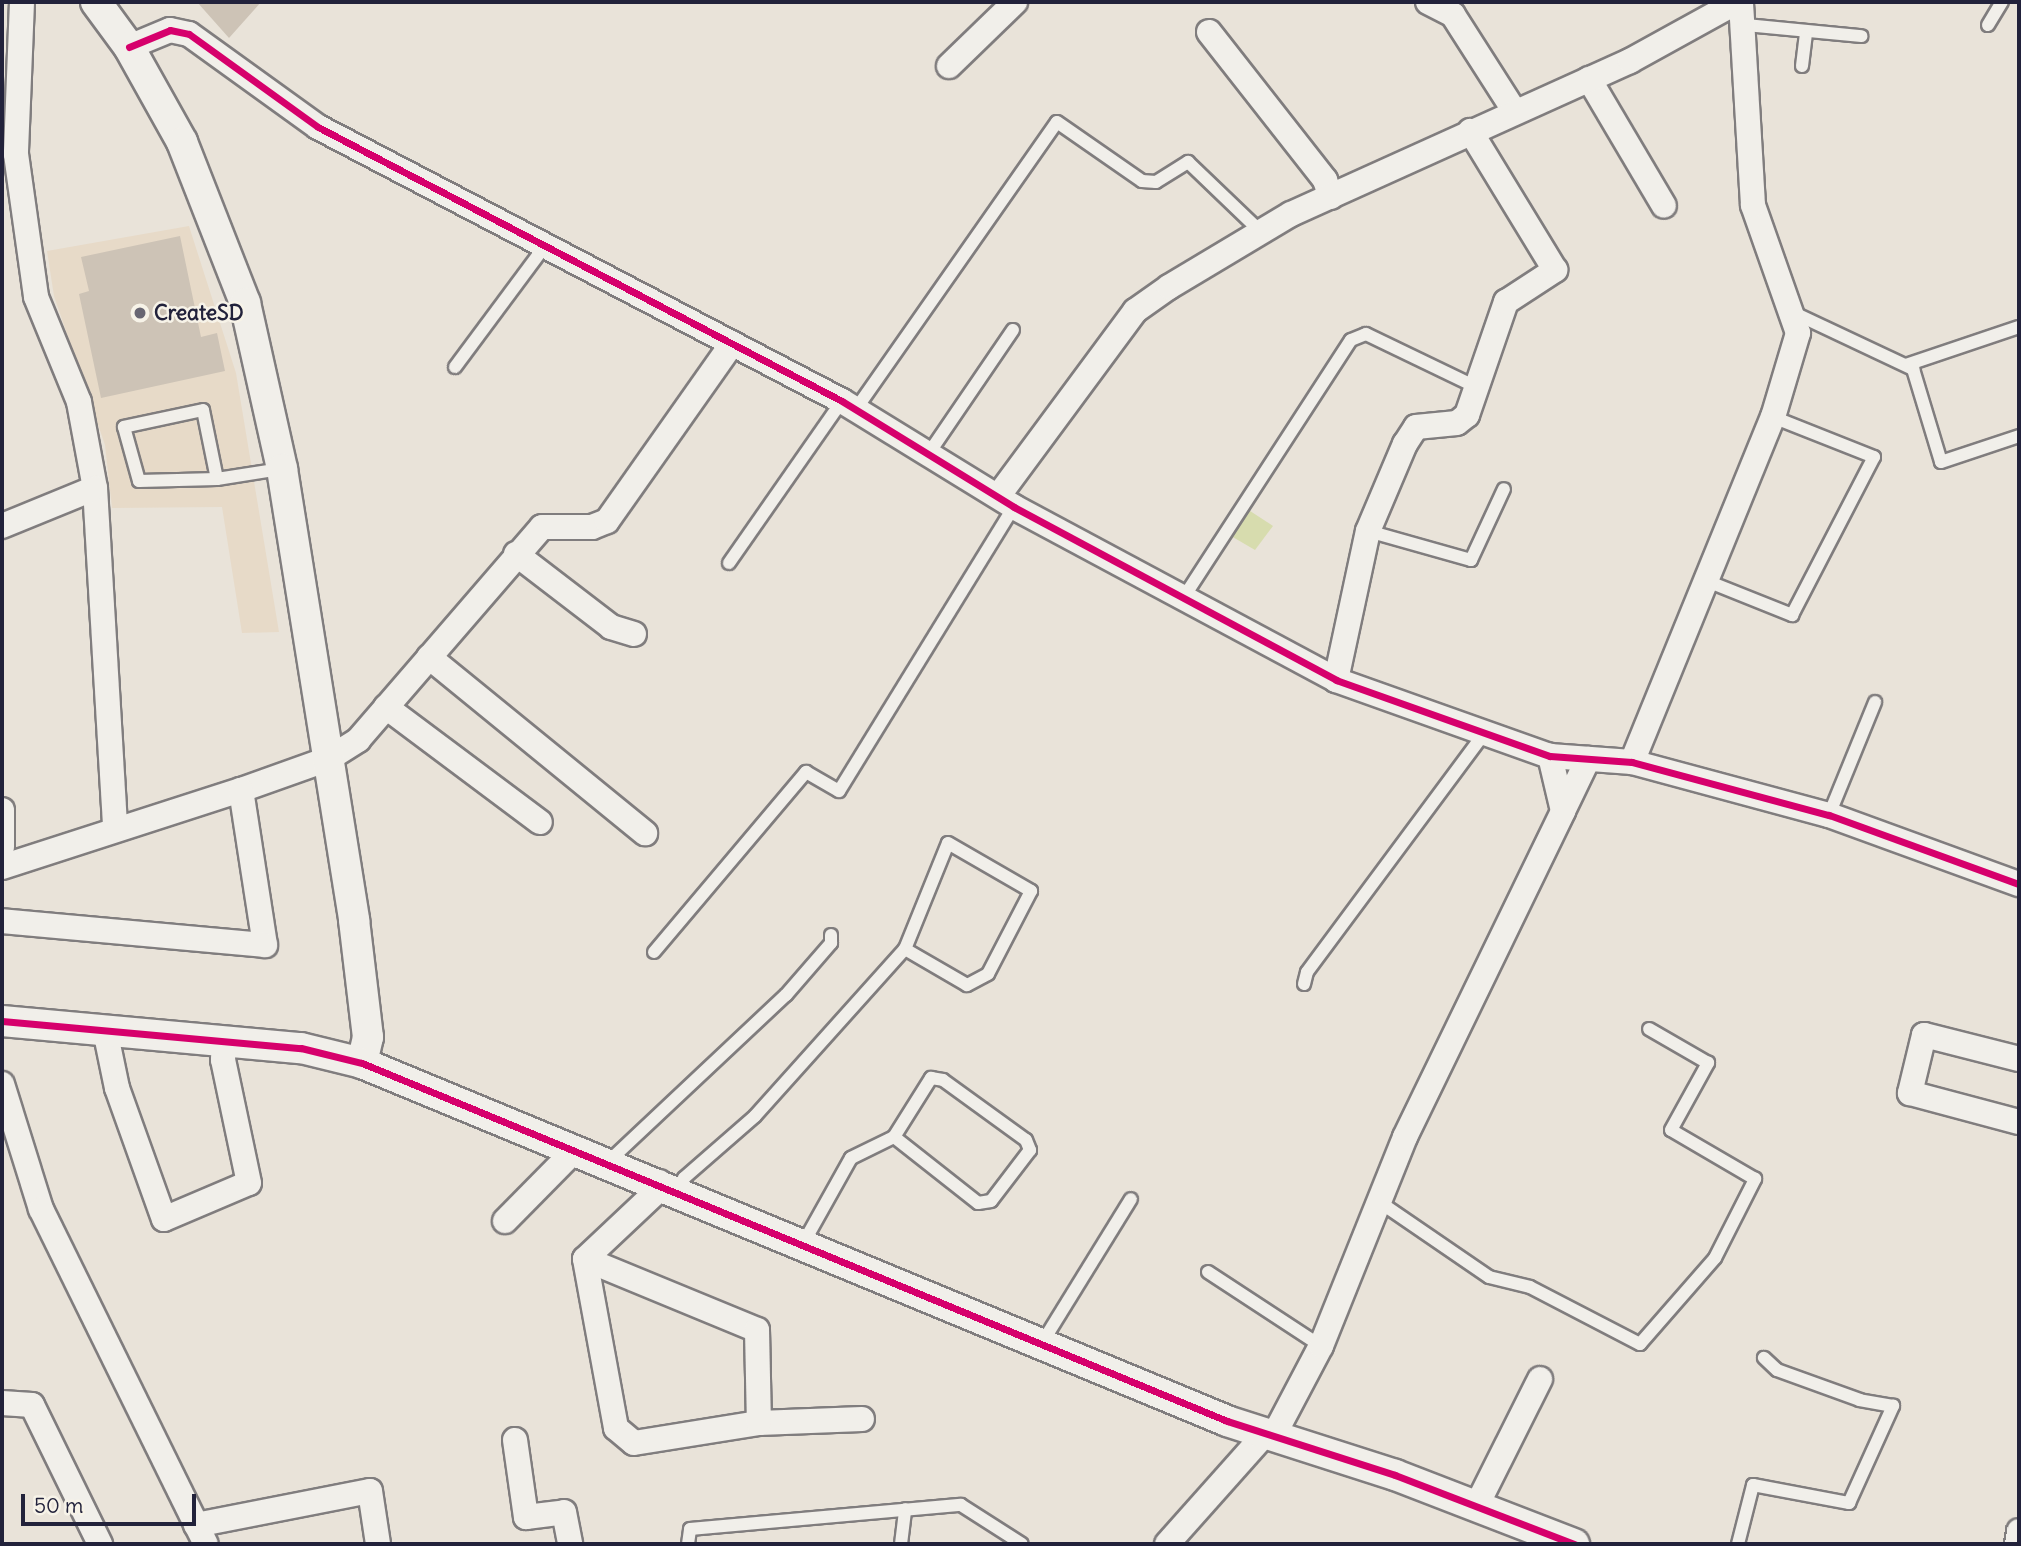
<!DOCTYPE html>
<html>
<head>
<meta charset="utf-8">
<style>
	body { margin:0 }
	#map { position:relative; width:2021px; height:1546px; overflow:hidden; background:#e9e3d9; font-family:Delius,sans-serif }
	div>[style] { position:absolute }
	.built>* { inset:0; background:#e7dac8 }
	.green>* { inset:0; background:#d7dcae }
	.building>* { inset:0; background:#cdc3b6 }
	.roads { filter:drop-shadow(2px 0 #807d7e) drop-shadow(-2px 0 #807d7e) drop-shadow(0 2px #807d7e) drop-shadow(0 -2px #807d7e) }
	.service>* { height:12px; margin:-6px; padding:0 6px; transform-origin:6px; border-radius:6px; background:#f1efea }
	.minor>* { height:24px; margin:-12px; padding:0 12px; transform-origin:12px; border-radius:12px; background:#f1efea }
	.tertiary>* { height:30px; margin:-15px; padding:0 15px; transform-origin:15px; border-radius:15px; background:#f1efea }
	.cycleway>* { height:7px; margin:-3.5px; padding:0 3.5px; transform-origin:3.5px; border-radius:3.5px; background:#d6006c }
	.dots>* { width:19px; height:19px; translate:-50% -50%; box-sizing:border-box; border:4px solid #f7f3e8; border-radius:50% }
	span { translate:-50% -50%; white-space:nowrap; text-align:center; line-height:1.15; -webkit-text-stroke:5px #f7f3e8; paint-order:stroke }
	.poi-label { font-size:21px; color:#22223b; font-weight:700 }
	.left { translate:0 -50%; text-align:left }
	.frame { position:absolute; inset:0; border:4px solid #22223b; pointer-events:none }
	.scale { position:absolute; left:21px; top:1494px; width:175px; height:32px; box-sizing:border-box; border:4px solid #22223b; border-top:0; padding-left:9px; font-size:21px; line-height:24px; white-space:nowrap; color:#22223b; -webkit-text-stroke:5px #f7f3e8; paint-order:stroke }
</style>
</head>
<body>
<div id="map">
	<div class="built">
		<div style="clip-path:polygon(189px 226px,236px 373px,279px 632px,242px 633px,222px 507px,112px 508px,105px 445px,54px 296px,47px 251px)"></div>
	</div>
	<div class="green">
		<div style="clip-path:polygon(1247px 509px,1273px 526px,1255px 550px,1231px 536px)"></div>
	</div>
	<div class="building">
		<div style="clip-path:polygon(197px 2px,261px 2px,229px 38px)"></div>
		<div style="clip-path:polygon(180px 236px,201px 337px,217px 333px,225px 371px,101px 398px,79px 294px,89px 291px,81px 257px)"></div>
	</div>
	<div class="roads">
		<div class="service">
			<div style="left:1746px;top:25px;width:116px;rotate:5.5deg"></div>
			<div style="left:1988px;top:25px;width:27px;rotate:-59deg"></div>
			<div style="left:1802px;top:66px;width:33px;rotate:-83deg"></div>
			<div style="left:1794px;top:313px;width:132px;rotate:25.2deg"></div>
			<div style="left:1913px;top:369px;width:97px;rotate:73.2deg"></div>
			<div style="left:1941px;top:462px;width:82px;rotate:-18.4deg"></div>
			<div style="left:1906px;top:365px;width:119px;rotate:-18.6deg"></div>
			<div style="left:455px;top:367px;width:149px;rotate:-53.4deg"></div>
			<div style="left:856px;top:409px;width:350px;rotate:-55deg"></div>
			<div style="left:1057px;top:122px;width:103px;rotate:34.8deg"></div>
			<div style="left:1142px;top:181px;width:14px;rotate:4deg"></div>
			<div style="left:1156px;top:182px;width:38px;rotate:-32deg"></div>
			<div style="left:1188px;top:162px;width:101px;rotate:43.8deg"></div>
			<div style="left:929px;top:453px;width:149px;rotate:-55.7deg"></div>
			<div style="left:217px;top:479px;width:70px;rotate:-101.5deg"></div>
			<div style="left:203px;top:410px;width:81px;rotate:167.9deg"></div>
			<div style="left:124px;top:427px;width:56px;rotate:74.5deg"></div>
			<div style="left:139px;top:481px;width:78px;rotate:-1.5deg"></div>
			<div style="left:217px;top:479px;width:65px;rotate:-8.9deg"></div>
			<div style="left:1368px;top:531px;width:107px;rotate:15.7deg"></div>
			<div style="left:1471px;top:560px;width:78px;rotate:-65.1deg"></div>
			<div style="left:729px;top:563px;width:198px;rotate:-55.1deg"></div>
			<div style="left:1707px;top:581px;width:92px;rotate:21.8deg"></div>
			<div style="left:1792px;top:615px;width:178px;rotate:-62.6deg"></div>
			<div style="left:1874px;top:457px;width:109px;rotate:-158.4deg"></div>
			<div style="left:1182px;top:600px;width:310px;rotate:-57deg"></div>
			<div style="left:1351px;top:340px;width:16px;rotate:-22deg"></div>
			<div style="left:1366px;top:334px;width:124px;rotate:25.7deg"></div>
			<div style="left:1829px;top:815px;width:122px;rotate:-67.8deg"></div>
			<div style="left:654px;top:952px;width:236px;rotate:-49.8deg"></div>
			<div style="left:806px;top:772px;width:38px;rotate:30deg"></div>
			<div style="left:839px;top:791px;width:334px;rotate:-58.4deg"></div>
			<div style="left:1304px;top:984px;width:12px;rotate:-76deg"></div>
			<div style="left:1307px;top:972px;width:295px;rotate:-53.4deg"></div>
			<div style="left:608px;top:1162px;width:244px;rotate:-43.2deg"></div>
			<div style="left:786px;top:995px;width:69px;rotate:-49.1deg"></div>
			<div style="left:831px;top:943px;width:8px;rotate:-90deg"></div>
			<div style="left:679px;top:1190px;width:13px;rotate:-67deg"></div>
			<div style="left:684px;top:1178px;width:94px;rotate:-41.1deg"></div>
			<div style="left:755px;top:1116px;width:224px;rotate:-48.1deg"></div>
			<div style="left:905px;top:949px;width:114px;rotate:-67.9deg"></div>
			<div style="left:948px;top:843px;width:96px;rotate:30deg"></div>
			<div style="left:1031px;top:891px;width:93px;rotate:117.4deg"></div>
			<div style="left:988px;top:974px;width:24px;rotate:152deg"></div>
			<div style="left:967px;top:985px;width:72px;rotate:-149.9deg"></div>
			<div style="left:1381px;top:1203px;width:131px;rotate:34.4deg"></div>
			<div style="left:1489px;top:1277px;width:42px;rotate:13.7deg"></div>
			<div style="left:1530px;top:1287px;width:124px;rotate:27.4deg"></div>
			<div style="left:1640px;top:1344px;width:114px;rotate:-48.9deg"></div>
			<div style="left:1715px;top:1258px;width:89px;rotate:-63.1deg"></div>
			<div style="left:1755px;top:1179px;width:97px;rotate:-149.7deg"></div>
			<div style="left:1671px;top:1130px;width:77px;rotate:-61.1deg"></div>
			<div style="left:1708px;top:1063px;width:68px;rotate:-150deg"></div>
			<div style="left:804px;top:1242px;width:96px;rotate:-60.8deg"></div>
			<div style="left:851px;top:1158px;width:48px;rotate:-26deg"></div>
			<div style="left:894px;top:1137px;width:70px;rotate:-57.9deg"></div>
			<div style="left:931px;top:1078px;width:12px;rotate:9deg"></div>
			<div style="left:943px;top:1080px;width:102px;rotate:35.9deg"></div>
			<div style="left:1026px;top:1140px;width:11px;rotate:68deg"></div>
			<div style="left:1030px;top:1150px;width:64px;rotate:127.4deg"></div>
			<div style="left:991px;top:1201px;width:13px;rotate:171deg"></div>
			<div style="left:978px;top:1203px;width:107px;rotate:-141.8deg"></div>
			<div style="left:1208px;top:1272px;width:135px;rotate:33.2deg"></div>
			<div style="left:1042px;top:1343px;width:169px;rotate:-58.3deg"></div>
			<div style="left:688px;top:1544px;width:15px;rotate:-82deg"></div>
			<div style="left:690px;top:1529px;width:272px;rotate:-5.1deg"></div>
			<div style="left:961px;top:1505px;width:72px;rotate:32.6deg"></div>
			<div style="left:901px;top:1544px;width:35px;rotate:-83deg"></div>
			<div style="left:1738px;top:1544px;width:61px;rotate:-75.7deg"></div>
			<div style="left:1753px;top:1485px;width:98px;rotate:10.6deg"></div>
			<div style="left:1849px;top:1503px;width:107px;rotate:-65.6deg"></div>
			<div style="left:1893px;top:1406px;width:34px;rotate:-170deg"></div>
			<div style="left:1860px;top:1400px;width:88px;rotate:-160.1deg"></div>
			<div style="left:1777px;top:1370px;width:18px;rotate:-137deg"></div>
		</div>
		<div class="minor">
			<div style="left:22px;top:2px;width:152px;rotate:92.3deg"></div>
			<div style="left:16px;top:154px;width:144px;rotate:82deg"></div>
			<div style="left:36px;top:297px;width:113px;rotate:67.7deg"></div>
			<div style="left:79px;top:402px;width:87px;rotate:79.5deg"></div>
			<div style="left:95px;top:488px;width:341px;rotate:86.6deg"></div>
			<div style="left:1428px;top:2px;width:28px;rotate:27deg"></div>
			<div style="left:1453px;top:15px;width:115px;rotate:57.4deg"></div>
			<div style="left:1209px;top:32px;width:188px;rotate:51.9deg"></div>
			<div style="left:1325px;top:180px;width:18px;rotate:71deg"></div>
			<div style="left:129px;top:47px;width:44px;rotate:-22.5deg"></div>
			<div style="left:170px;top:30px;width:19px;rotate:12deg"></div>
			<div style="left:189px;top:34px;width:159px;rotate:35.8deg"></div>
			<div style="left:318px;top:127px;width:591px;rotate:27.61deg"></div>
			<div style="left:842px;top:401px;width:202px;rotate:31.6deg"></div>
			<div style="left:1014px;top:507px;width:366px;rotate:28.2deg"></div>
			<div style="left:1336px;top:680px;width:227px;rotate:19.6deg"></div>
			<div style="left:1550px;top:756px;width:82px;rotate:4.2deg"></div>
			<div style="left:1632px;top:762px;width:204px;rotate:15.1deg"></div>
			<div style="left:1829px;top:815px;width:202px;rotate:20deg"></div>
			<div style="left:949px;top:66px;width:92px;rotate:-44.1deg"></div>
			<div style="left:1589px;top:79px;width:147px;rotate:59.4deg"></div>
			<div style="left:999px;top:495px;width:229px;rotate:-53.5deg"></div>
			<div style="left:1135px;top:311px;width:42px;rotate:-35.2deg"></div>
			<div style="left:1169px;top:287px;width:142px;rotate:-30.9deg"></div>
			<div style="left:1291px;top:214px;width:372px;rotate:-24.3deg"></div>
			<div style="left:1630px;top:61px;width:122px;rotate:-28.9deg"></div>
			<div style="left:2px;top:526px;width:100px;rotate:-22.2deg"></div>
			<div style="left:516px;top:554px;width:120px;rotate:37.5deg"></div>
			<div style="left:611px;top:627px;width:24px;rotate:17deg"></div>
			<div style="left:429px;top:657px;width:279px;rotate:39.2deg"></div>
			<div style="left:1336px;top:680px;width:152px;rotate:-77.9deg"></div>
			<div style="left:1368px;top:531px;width:95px;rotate:-67deg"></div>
			<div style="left:1405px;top:444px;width:20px;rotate:-57deg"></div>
			<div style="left:1416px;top:427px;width:41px;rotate:-5.6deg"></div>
			<div style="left:1457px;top:423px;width:13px;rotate:-39deg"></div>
			<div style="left:1467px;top:415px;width:120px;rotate:-71deg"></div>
			<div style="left:1506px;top:302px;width:59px;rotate:-33.1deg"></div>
			<div style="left:1555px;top:270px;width:163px;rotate:-121.4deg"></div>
			<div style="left:386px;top:707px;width:192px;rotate:36.8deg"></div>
			<div style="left:1632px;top:762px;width:373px;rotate:-67.8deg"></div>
			<div style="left:1773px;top:417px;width:88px;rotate:-73.4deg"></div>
			<div style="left:1798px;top:333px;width:136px;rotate:-109.4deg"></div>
			<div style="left:1753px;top:205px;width:203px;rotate:-93.4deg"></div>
			<div style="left:241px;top:790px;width:92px;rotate:-19.6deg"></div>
			<div style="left:328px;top:759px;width:36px;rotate:-32deg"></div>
			<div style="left:358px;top:740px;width:281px;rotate:-49.2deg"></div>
			<div style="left:542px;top:527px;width:50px"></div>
			<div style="left:592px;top:527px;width:16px;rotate:-22deg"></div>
			<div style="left:607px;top:521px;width:217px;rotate:-54.8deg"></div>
			<div style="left:2px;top:810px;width:37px;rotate:90deg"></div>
			<div style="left:1563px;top:811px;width:58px;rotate:-64.3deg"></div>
			<div style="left:2px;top:867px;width:251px;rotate:-17.9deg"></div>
			<div style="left:241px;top:790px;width:157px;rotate:81.2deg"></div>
			<div style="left:265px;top:945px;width:264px;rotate:-174.8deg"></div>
			<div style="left:105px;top:1030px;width:59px;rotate:78.3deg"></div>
			<div style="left:117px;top:1088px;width:139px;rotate:70.3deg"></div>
			<div style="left:164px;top:1219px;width:92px;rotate:-23deg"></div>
			<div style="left:249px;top:1183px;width:126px;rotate:-101.9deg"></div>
			<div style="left:223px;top:1060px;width:19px;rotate:-87deg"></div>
			<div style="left:2019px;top:1059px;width:98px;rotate:-165.8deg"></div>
			<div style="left:1924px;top:1035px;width:60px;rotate:103.6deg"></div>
			<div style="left:1910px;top:1093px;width:113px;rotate:14.9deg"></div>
			<div style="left:2px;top:1084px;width:131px;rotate:72.7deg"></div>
			<div style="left:41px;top:1209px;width:373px;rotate:63.8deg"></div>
			<div style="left:659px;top:1182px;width:14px;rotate:115deg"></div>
			<div style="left:653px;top:1195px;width:93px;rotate:136.7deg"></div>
			<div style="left:585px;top:1259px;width:172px;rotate:79.6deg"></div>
			<div style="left:616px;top:1428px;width:23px;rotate:40deg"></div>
			<div style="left:634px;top:1443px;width:127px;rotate:-9.1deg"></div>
			<div style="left:759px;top:1423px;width:103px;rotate:-2.2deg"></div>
			<div style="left:505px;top:1221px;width:101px;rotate:-45.4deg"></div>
			<div style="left:585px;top:1259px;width:186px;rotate:22.4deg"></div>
			<div style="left:757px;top:1330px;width:93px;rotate:88.8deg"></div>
			<div style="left:2px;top:1403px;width:30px;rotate:4deg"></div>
			<div style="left:32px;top:1405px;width:155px;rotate:63.9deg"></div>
			<div style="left:1274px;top:1435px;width:101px;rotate:-62.2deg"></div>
			<div style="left:1321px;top:1346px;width:225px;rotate:-68.1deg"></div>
			<div style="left:1405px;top:1137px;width:362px;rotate:-64.1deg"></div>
			<div style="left:1563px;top:811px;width:57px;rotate:-103.3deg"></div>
			<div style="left:515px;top:1440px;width:78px;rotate:81.9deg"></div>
			<div style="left:526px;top:1517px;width:38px;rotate:-7deg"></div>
			<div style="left:564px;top:1512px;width:33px;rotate:79deg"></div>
			<div style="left:1476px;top:1507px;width:143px;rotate:-63.4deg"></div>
			<div style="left:196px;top:1525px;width:177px;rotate:-11.1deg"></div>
			<div style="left:370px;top:1491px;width:54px;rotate:81.4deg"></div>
			<div style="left:1167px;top:1544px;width:149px;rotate:-48.3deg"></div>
			<div style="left:2017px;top:1544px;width:13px;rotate:-81deg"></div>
		</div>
		<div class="tertiary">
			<div style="left:96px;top:2px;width:56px;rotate:53.7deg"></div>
			<div style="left:129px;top:47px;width:109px;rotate:60.8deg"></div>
			<div style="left:182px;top:142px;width:173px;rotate:68.6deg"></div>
			<div style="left:245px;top:303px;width:170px;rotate:77.4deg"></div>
			<div style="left:282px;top:469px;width:457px;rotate:80.9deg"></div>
			<div style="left:354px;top:920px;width:118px;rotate:83.2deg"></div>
			<div style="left:368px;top:1037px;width:27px;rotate:103deg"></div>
			<div style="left:2px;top:1021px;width:300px;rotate:5.2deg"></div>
			<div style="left:301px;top:1048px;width:63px;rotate:13.8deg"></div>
			<div style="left:362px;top:1063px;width:936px;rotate:22.48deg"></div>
			<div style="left:1227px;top:1421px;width:176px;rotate:17.8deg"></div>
			<div style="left:1395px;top:1475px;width:192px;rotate:21.1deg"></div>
		</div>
	</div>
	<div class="cycleway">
		<div style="left:129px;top:47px;width:44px;rotate:-22.5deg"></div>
		<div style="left:170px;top:30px;width:19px;rotate:12deg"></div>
		<div style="left:189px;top:34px;width:159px;rotate:35.8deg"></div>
		<div style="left:318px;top:127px;width:591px;rotate:27.61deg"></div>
		<div style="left:842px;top:401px;width:202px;rotate:31.6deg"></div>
		<div style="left:1014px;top:507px;width:366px;rotate:28.2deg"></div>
		<div style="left:1336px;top:680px;width:227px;rotate:19.6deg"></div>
		<div style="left:1550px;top:756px;width:82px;rotate:4.2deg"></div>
		<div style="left:1632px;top:762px;width:204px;rotate:15.1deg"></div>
		<div style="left:1829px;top:815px;width:202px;rotate:20deg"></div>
		<div style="left:2px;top:1021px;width:300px;rotate:5.2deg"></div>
		<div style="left:301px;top:1048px;width:63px;rotate:13.8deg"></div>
		<div style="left:362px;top:1063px;width:936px;rotate:22.48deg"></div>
		<div style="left:1227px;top:1421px;width:176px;rotate:17.8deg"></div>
		<div style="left:1395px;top:1475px;width:192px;rotate:21.1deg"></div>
	</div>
	<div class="dots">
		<div style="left:140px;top:313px;background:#686672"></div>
	</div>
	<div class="poi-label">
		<span class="left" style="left:154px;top:313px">CreateSD</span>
	</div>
	<div class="frame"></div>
	<div class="scale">50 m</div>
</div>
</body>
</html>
